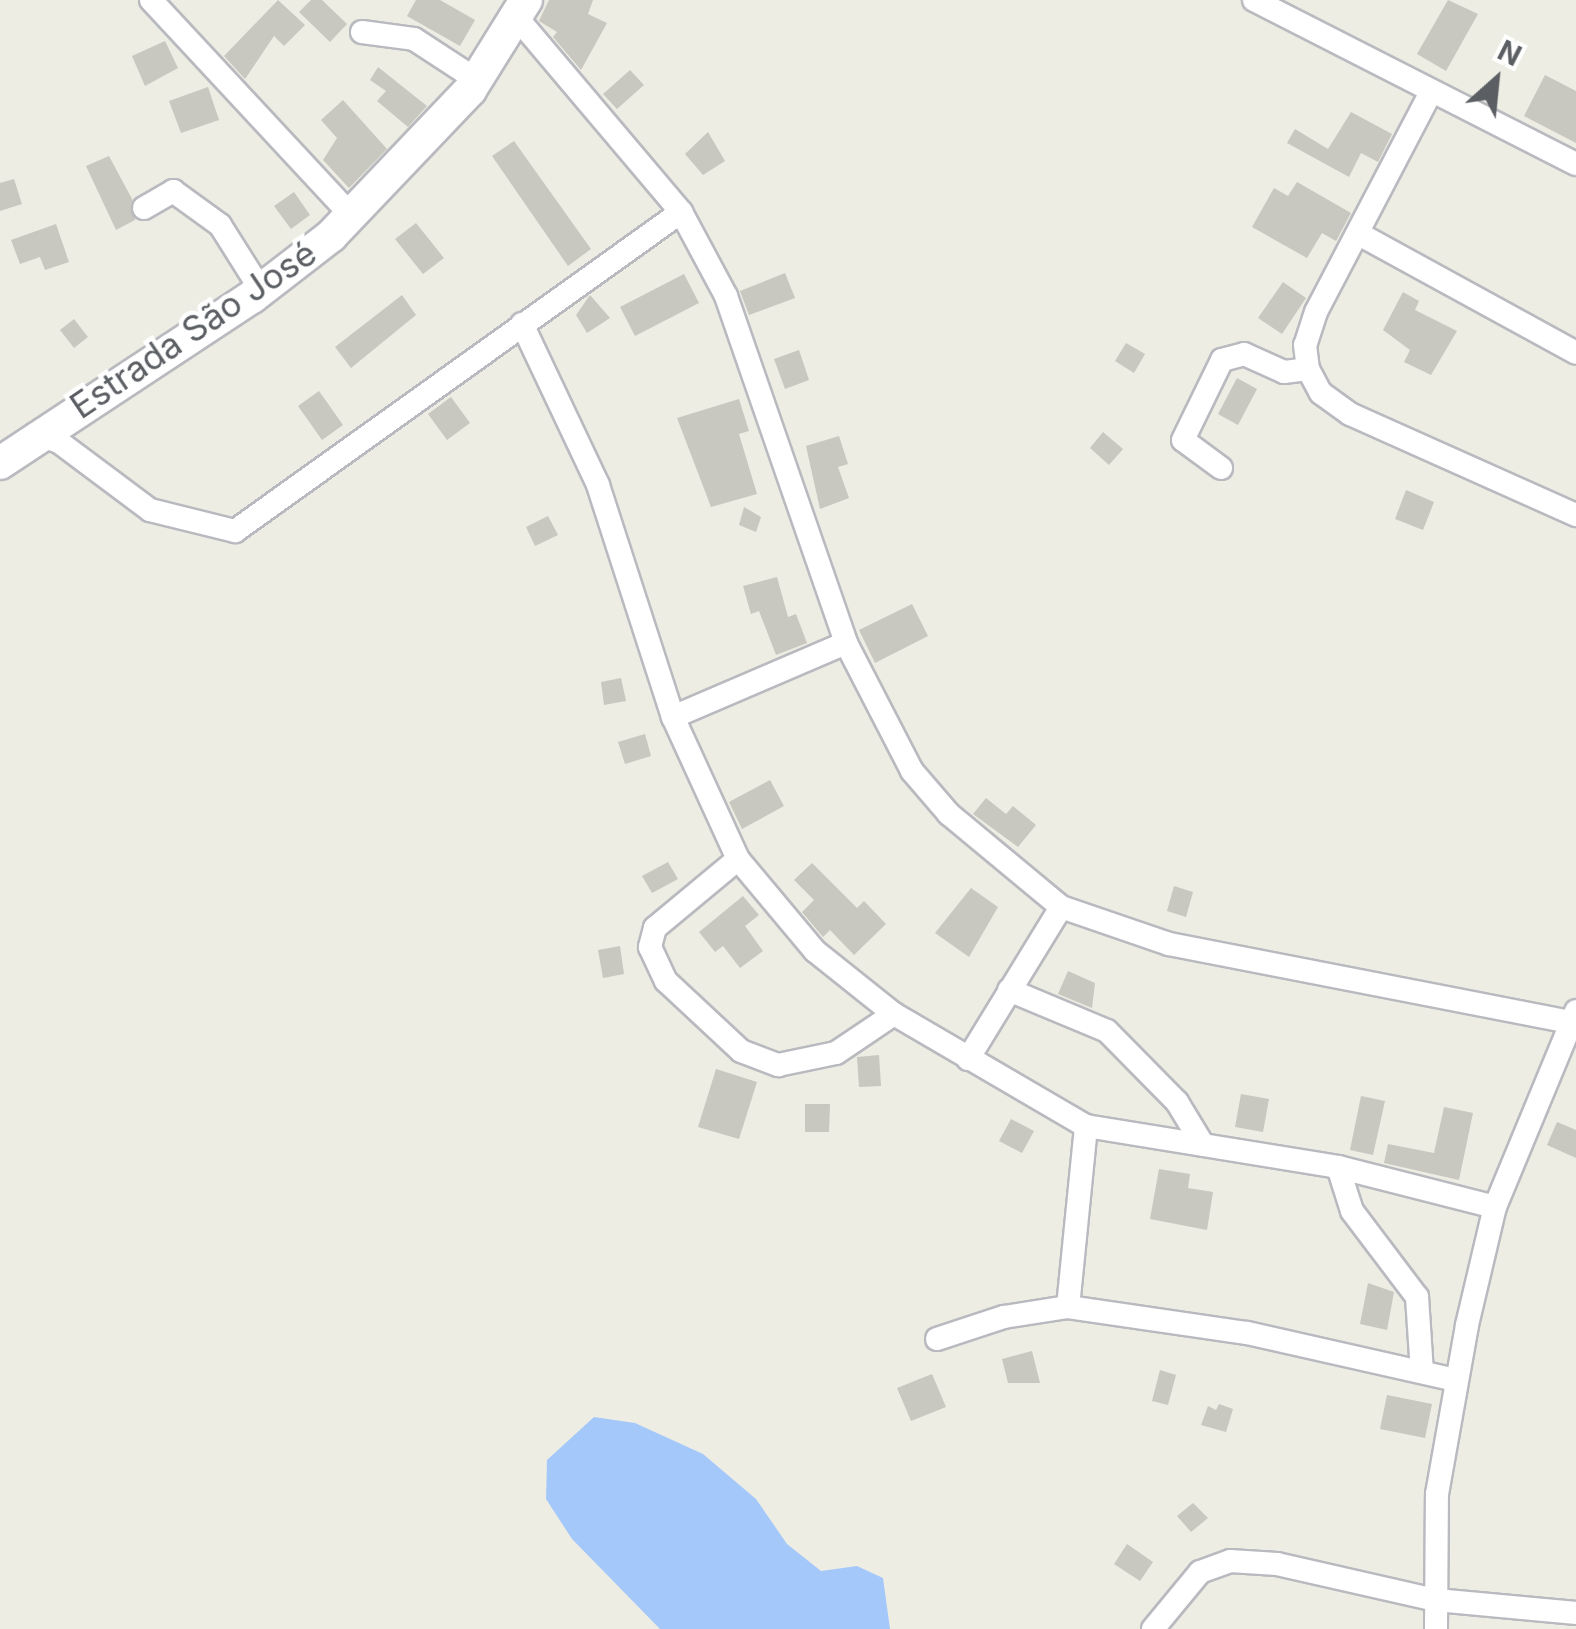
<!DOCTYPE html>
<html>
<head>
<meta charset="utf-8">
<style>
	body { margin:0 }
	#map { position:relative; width:1576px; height:1629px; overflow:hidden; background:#edede3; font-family:Inter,sans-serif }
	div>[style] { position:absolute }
	.water>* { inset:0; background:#a5c8fb }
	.building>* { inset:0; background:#c8c7c0 }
	.roads { filter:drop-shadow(2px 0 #b8babf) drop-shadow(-2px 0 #b8babf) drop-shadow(0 2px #b8babf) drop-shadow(0 -2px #b8babf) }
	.street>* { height:22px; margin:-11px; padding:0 11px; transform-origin:11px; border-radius:11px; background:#fff }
	.secondary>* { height:32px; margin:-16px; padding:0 16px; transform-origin:16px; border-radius:16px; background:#fff }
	span { translate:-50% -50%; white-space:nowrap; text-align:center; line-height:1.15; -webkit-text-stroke:9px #fff; paint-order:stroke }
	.street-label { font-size:35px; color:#5b5e63 }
	.north { position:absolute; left:1446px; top:30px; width:100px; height:100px; -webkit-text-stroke:8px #fff; paint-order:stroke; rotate:27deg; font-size:28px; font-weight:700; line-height:40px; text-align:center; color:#5b5e63 }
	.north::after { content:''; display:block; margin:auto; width:35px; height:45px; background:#5b5e63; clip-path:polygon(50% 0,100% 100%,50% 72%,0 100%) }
</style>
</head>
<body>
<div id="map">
	<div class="water">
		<div style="clip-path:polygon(594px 1417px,635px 1423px,703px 1454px,756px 1499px,787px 1544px,821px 1571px,857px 1566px,883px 1578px,890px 1629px,660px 1629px,572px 1539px,546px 1499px,547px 1460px)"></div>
	</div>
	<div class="building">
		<div style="clip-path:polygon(278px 0,305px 25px,284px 46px,274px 36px,245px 79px,224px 56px)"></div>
		<div style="clip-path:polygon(311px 0,322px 0,347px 24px,330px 42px,299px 12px)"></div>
		<div style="clip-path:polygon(416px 0,440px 0,475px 20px,460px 46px,407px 16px)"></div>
		<div style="clip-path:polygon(549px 0,593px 0,588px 14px,607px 23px,581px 70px,553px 37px,557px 32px,539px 21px)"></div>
		<div style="clip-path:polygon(1448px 0,1478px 14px,1446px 71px,1417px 54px)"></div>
		<div style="clip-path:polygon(165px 41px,178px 68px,145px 86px,132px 56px)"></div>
		<div style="clip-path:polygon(378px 67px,427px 106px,408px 127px,377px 101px,386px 91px,370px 80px)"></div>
		<div style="clip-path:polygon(630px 70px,644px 85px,617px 109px,603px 94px)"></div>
		<div style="clip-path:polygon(1545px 75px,1576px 91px,1576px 143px,1524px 116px)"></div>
		<div style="clip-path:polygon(208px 87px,219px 120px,181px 133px,169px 101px)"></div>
		<div style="clip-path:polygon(343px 100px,387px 149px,349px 188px,323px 160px,337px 138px,321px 120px)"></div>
		<div style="clip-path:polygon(1351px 112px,1392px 134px,1378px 162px,1361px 153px,1349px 177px,1287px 143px,1295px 129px,1328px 149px)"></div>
		<div style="clip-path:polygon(708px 132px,725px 161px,703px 175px,685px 154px)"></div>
		<div style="clip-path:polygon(514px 141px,591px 249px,568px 266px,492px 156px)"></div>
		<div style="clip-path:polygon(109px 156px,132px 199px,135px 220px,116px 230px,86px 166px)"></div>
		<div style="clip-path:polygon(14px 179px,22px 204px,0 211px,0 183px)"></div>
		<div style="clip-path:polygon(1297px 182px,1351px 213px,1336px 241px,1322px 233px,1307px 258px,1252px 227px,1274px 188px,1288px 196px)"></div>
		<div style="clip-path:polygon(294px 192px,310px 215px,291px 229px,274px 206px)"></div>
		<div style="clip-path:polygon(416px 223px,444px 258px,423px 274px,395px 239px)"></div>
		<div style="clip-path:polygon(56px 224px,69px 262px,45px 270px,40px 257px,20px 264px,11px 240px)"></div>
		<div style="clip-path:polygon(785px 273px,795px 298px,749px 315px,740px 291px)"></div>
		<div style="clip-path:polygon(684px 274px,699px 303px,635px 336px,620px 307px)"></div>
		<div style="clip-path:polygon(1283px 282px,1306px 298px,1282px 334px,1258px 318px)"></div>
		<div style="clip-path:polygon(1403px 292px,1419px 301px,1415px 310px,1457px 331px,1431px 375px,1404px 362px,1410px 350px,1383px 330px)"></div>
		<div style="clip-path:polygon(402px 295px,416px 315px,351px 368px,335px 347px)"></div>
		<div style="clip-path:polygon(590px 295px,610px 318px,587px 333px,576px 315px)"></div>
		<div style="clip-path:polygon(74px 319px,88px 337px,74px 348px,60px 330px)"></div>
		<div style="clip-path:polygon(1126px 343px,1145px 354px,1134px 373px,1115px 361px)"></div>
		<div style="clip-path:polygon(799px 350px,809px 380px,785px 389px,774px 359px)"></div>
		<div style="clip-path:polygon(1237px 378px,1257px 389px,1238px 425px,1218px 414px)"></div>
		<div style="clip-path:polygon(319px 391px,343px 425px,322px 440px,298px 406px)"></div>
		<div style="clip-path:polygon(451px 397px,470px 423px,447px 440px,428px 414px)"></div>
		<div style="clip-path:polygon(739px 399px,749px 431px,739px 434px,757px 494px,711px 507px,677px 418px)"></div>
		<div style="clip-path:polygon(1103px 432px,1123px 449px,1109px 465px,1090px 448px)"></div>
		<div style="clip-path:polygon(839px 436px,848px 464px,838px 467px,849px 498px,820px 509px,806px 446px)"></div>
		<div style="clip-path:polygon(1406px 490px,1434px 502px,1423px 530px,1395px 519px)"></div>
		<div style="clip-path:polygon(744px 507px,761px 517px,756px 532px,739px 525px)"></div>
		<div style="clip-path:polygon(548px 516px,558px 535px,535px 546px,526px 527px)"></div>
		<div style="clip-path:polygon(777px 577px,788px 617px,796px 614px,807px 643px,776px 655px,759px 611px,751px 614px,743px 586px)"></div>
		<div style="clip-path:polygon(912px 604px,928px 636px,875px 663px,859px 630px)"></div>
		<div style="clip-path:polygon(621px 678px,626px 701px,604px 705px,601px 682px)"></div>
		<div style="clip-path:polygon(645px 734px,651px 756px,625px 764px,618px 742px)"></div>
		<div style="clip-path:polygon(770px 780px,784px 806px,742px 829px,729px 802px)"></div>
		<div style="clip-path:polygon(986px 798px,1006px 814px,1013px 806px,1036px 825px,1018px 847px,973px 814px)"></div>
		<div style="clip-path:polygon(668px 862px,678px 879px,652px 893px,642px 876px)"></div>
		<div style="clip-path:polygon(812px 863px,857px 908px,864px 901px,886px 924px,854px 955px,830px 930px,823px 937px,802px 912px,814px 900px,794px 880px)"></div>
		<div style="clip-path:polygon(1174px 886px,1193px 892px,1186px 917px,1167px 911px)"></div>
		<div style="clip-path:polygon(971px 888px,998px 907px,969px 957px,935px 933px)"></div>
		<div style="clip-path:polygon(743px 896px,759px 915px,745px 926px,763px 951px,740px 968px,723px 946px,715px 952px,699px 932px)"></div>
		<div style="clip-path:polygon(620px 946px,624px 974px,603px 978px,598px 950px)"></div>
		<div style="clip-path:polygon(1068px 971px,1095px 983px,1092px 1008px,1058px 994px)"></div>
		<div style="clip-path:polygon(879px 1055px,881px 1086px,859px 1087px,857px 1057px)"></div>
		<div style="clip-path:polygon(716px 1069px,757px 1082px,739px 1139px,698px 1127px)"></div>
		<div style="clip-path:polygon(1241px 1094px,1269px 1099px,1263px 1132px,1235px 1127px)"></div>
		<div style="clip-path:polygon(1361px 1096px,1385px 1101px,1373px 1155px,1350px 1150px)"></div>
		<div style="clip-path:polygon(805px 1104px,830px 1104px,829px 1132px,805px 1132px)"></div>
		<div style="clip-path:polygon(1444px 1107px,1473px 1113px,1459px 1180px,1384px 1163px,1388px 1144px,1434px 1153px)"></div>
		<div style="clip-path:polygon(1011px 1119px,1034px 1131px,1022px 1153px,999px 1141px)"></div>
		<div style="clip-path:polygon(1557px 1122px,1576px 1130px,1576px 1158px,1547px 1145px)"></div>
		<div style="clip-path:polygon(1159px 1169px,1190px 1174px,1188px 1188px,1213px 1192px,1207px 1230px,1150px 1219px)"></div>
		<div style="clip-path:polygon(1368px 1283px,1394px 1292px,1387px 1330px,1360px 1324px)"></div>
		<div style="clip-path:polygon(1032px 1351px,1040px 1383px,1008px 1383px,1002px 1359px)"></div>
		<div style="clip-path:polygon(1160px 1370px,1176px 1375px,1168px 1405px,1152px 1401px)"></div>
		<div style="clip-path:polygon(932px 1374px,946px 1407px,911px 1421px,897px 1388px)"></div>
		<div style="clip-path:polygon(1387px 1395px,1432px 1404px,1425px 1438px,1380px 1429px)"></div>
		<div style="clip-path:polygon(1219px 1404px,1233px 1409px,1226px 1432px,1201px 1425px,1208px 1406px,1216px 1410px)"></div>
		<div style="clip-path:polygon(1193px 1503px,1208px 1518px,1191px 1532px,1177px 1516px)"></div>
		<div style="clip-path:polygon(1127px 1544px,1153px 1562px,1140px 1581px,1114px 1564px)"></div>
	</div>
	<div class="roads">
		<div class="street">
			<div style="left:151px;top:0;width:295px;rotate:47.1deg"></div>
			<div style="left:1254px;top:0;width:361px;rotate:27deg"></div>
			<div style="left:518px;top:19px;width:253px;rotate:49.8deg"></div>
			<div style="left:681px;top:212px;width:95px;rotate:61.8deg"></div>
			<div style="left:726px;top:296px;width:367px;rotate:70.9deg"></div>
			<div style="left:846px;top:643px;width:144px;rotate:62.7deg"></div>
			<div style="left:912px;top:771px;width:57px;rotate:49.3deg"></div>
			<div style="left:949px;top:814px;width:146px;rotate:39.7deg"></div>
			<div style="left:1061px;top:907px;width:114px;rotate:18.9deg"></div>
			<div style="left:1169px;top:944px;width:410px;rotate:11deg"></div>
			<div style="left:362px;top:32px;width:52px;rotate:7.7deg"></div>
			<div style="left:414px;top:39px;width:75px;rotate:33.1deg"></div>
			<div style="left:1431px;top:92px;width:248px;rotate:117.6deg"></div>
			<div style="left:1316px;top:312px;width:35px;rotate:108deg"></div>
			<div style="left:1305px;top:345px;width:24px;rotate:83deg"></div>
			<div style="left:1308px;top:369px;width:27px;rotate:62deg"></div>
			<div style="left:1321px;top:393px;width:36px;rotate:36deg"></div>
			<div style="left:1350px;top:414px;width:248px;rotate:24.1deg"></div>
			<div style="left:144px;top:208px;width:34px;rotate:-30deg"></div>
			<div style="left:173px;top:191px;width:58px;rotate:35.9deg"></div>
			<div style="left:220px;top:225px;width:77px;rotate:57.8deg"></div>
			<div style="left:1359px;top:234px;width:247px;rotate:28.7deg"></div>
			<div style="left:522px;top:324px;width:178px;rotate:64.7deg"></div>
			<div style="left:598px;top:485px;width:244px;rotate:72.1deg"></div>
			<div style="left:673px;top:717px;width:156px;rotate:65.4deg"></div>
			<div style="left:738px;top:859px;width:120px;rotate:50.1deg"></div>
			<div style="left:815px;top:951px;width:101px;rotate:38.6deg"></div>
			<div style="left:894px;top:1014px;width:222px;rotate:30.3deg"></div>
			<div style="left:1086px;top:1126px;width:255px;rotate:9.2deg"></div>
			<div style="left:1338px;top:1167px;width:162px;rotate:14.3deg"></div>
			<div style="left:35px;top:434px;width:25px;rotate:18deg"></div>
			<div style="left:59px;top:442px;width:114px;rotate:36.8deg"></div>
			<div style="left:150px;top:510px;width:88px;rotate:13.9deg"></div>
			<div style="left:235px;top:531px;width:548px;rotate:-35.57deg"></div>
			<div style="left:1221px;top:468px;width:47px;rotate:-143.6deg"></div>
			<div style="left:1183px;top:440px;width:89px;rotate:-64deg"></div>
			<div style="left:1222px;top:360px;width:23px;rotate:-15deg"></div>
			<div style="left:1244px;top:354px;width:44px;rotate:24.2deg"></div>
			<div style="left:1284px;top:372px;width:24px;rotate:-7deg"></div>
			<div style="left:673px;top:717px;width:188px;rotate:-23.2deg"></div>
			<div style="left:738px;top:859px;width:108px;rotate:140.3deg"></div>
			<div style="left:655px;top:928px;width:20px;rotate:105deg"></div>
			<div style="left:650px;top:947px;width:38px;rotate:65deg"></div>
			<div style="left:666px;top:981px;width:103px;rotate:43deg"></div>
			<div style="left:741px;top:1051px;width:40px;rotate:21deg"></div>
			<div style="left:778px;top:1065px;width:59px;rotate:-11.7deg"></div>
			<div style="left:836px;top:1053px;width:70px;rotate:-33.9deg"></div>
			<div style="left:1009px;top:990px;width:106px;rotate:22.7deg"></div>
			<div style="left:1107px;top:1031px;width:100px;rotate:45.4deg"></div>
			<div style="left:1177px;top:1102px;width:50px;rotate:58.8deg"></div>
			<div style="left:968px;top:1059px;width:178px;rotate:-58.5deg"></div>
			<div style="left:1338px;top:1167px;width:46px;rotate:72.3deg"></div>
			<div style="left:1352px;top:1211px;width:108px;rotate:52.9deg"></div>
			<div style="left:1417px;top:1297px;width:75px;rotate:86.2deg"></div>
			<div style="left:1068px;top:1307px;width:182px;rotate:-84.3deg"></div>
			<div style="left:937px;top:1339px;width:71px;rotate:-18.2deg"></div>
			<div style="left:1004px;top:1317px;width:65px;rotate:-8.9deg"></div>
			<div style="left:1068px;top:1307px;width:181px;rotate:8.3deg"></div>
			<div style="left:1247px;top:1333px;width:213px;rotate:12.7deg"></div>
			<div style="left:1153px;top:1629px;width:74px;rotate:-50.5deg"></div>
			<div style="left:1200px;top:1572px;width:32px;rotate:-20deg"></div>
			<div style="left:1230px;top:1561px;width:47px;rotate:3.7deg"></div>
			<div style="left:1277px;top:1564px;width:163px;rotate:12.8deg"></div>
			<div style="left:1436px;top:1600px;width:141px;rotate:5.3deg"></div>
			<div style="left:1436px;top:1629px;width:135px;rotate:-89.6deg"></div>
			<div style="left:1437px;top:1494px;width:172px;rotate:-79.9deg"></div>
			<div style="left:1467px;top:1325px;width:121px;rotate:-76.7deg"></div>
			<div style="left:1495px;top:1207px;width:212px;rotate:-67.5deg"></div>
		</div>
		<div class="secondary">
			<div style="left:0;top:463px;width:302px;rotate:-33.4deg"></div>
			<div style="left:252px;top:297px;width:100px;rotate:-37.7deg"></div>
			<div style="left:331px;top:236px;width:202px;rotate:-46.4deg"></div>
			<div style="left:470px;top:90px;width:106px;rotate:-58.1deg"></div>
		</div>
	</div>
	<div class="street-label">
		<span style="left:193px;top:329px;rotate:-34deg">Estrada São José</span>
	</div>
	<div class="north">N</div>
</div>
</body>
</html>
